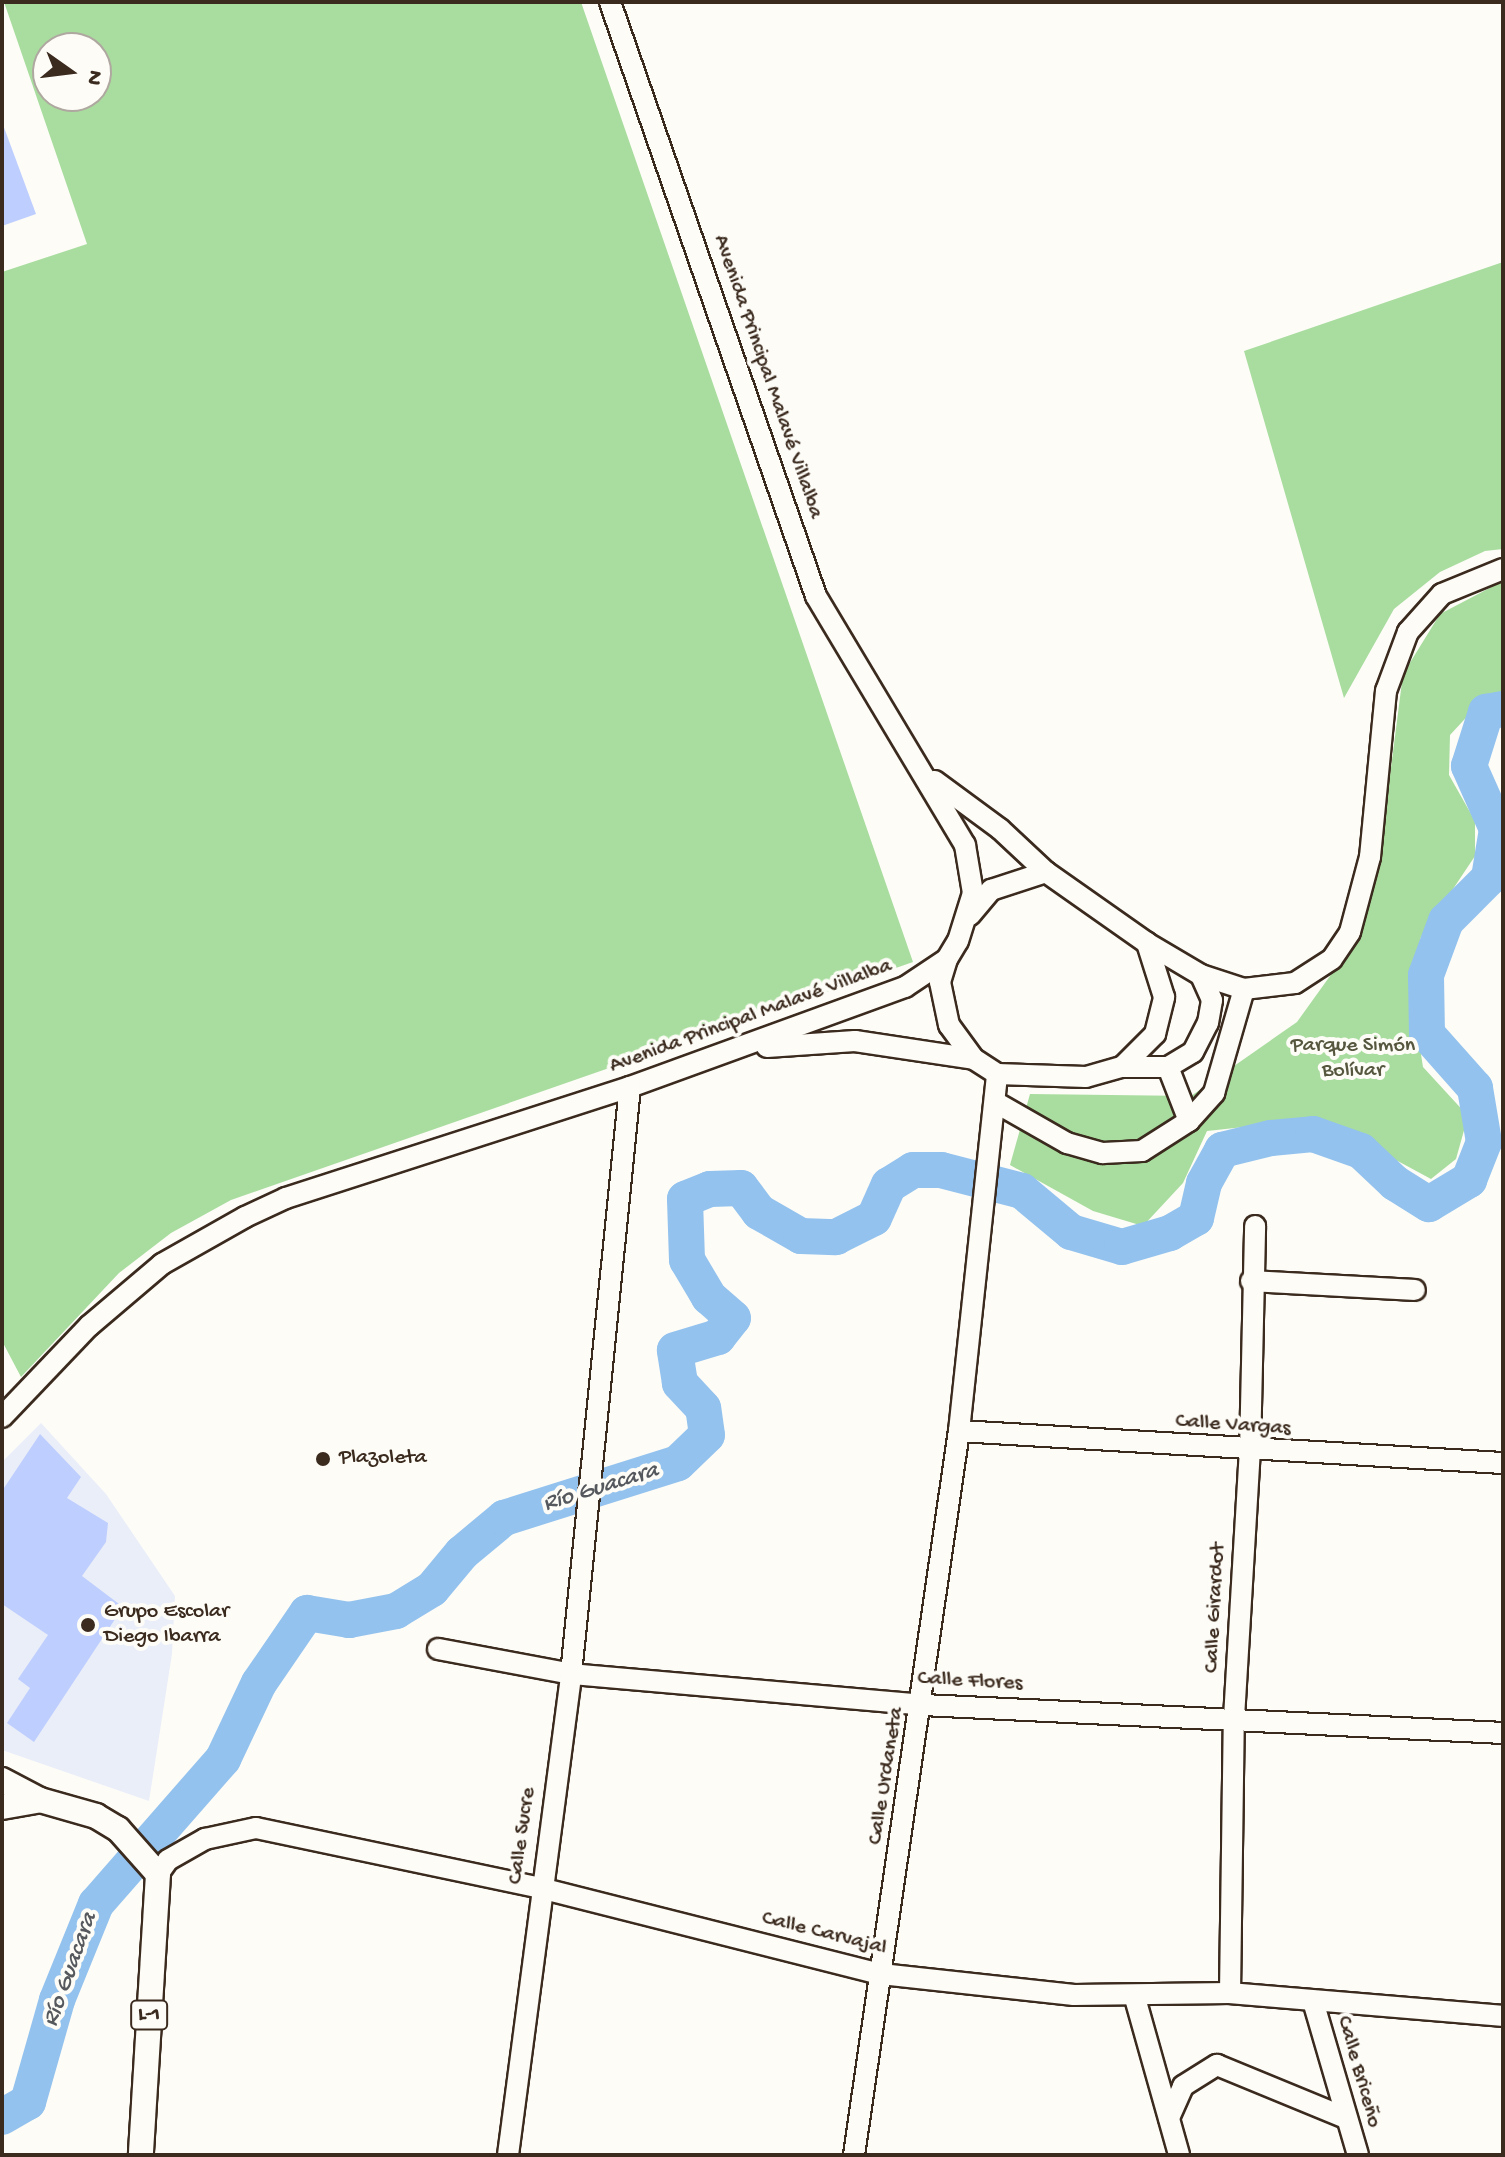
<!DOCTYPE html>
<html>
<head>
<meta charset="utf-8">
<style>
	body { margin:0 }
	#map { position:relative; width:1505px; height:2157px; overflow:hidden; background:#fdfcf7; font-family:"Gochi Hand",sans-serif }
	div>[style] { position:absolute }
	.built>* { inset:0; background:#eaeef9 }
	.green>* { inset:0; background:#a9dd9f }
	.river>* { height:36px; margin:-18px; padding:0 18px; transform-origin:18px; border-radius:18px; background:#93c2ee }
	.building>* { inset:0; background:#becefe }
	.roads { filter:drop-shadow(2px 0 #3b2a1e) drop-shadow(-2px 0 #3b2a1e) drop-shadow(0 2px #3b2a1e) drop-shadow(0 -2px #3b2a1e) }
	.minor>* { height:20px; margin:-10px; padding:0 10px; transform-origin:10px; border-radius:10px; background:#fdfcf7 }
	.major>* { height:24px; margin:-12px; padding:0 12px; transform-origin:12px; border-radius:12px; background:#fdfcf7 }
	.dots>* { width:22px; height:22px; translate:-50% -50%; box-sizing:border-box; border:4px solid #fdfcf7; border-radius:50% }
	span { translate:-50% -50%; white-space:nowrap; text-align:center; line-height:1.15; -webkit-text-stroke:8px #fdfcf7; paint-order:stroke }
	.shield-label span { padding:2px 6px; background:#fdfcf7; border:2px solid; border-radius:6px; -webkit-text-stroke-width:0 }
	.shield-label { font-size:20px; color:#3b2a1e; font-weight:700 }
	.street-label { font-size:22px; color:#3b2a1e }
	.park-label { font-size:22px; color:#56573e }
	.poi-label { font-size:22px; color:#3b2a1e }
	.left { translate:0 -50%; text-align:left }
	.water-label { font-size:24px; color:#55585c; font-style:italic }
	.frame { position:absolute; inset:0; border:4px solid #3b2a1e; pointer-events:none }
	.north { position:absolute; left:32px; top:32px; width:80px; height:80px; box-sizing:border-box; background:#fdfcf7; border:2px solid #afa8a0; border-radius:50%; rotate:104deg; font-size:22px; font-weight:700; line-height:32px; text-align:center; color:#3b2a1e }
	.north::after { content:''; display:block; margin:auto; width:28px; height:36px; background:#3b2a1e; clip-path:polygon(50% 0,100% 100%,50% 72%,0 100%) }
</style>
</head>
<body>
<div id="map">
	<div class="built">
		<div style="clip-path:polygon(41px 1423px,106px 1494px,175px 1596px,172px 1654px,149px 1801px,2px 1750px,2px 1462px)"></div>
	</div>
	<div class="green">
		<div style="clip-path:polygon(evenodd,4px 2px,581px 2px,913px 962px,231px 1200px,171px 1233px,119px 1273px,21px 1377px,2px 1341px,2px 272px,87px 244px,4px 2px,48px 48px,96px 48px,96px 96px,48px 96px,48px 48px)"></div>
		<div style="clip-path:polygon(1503px 262px,1503px 549px,1485px 551px,1440px 572px,1394px 609px,1344px 698px,1244px 351px)"></div>
		<div style="clip-path:polygon(1503px 581px,1503px 693px,1487px 695px,1450px 735px,1449px 775px,1475px 821px,1475px 856px,1421px 937px,1409px 978px,1423px 1067px,1468px 1116px,1456px 1159px,1431px 1179px,1320px 1119px,1207px 1131px,1183px 1183px,1143px 1226px,1093px 1211px,1010px 1165px,1030px 1094px,1191px 1096px,1297px 1022px,1358px 937px,1382px 838px,1403px 674px,1440px 614px)"></div>
	</div>
	<div class="river">
		<div style="left:2px;top:2117px;width:30px;rotate:-30deg"></div>
		<div style="left:28px;top:2102px;width:106px;rotate:-74.1deg"></div>
		<div style="left:57px;top:2000px;width:104px;rotate:-67.9deg"></div>
		<div style="left:96px;top:1904px;width:193px;rotate:-48.8deg"></div>
		<div style="left:223px;top:1759px;width:84px;rotate:-64.7deg"></div>
		<div style="left:259px;top:1683px;width:85px;rotate:-55.6deg"></div>
		<div style="left:307px;top:1613px;width:43px;rotate:9.5deg"></div>
		<div style="left:349px;top:1620px;width:48px;rotate:-10.8deg"></div>
		<div style="left:396px;top:1611px;width:42px;rotate:-31.4deg"></div>
		<div style="left:432px;top:1589px;width:47px;rotate:-50.2deg"></div>
		<div style="left:462px;top:1553px;width:55px;rotate:-39.8deg"></div>
		<div style="left:504px;top:1518px;width:182px;rotate:-17.5deg"></div>
		<div style="left:678px;top:1463px;width:40px;rotate:-44deg"></div>
		<div style="left:707px;top:1435px;width:27px;rotate:-98deg"></div>
		<div style="left:703px;top:1408px;width:34px;rotate:-133deg"></div>
		<div style="left:680px;top:1383px;width:33px;rotate:-99deg"></div>
		<div style="left:675px;top:1350px;width:45px;rotate:-16.8deg"></div>
		<div style="left:718px;top:1337px;width:24px;rotate:-52deg"></div>
		<div style="left:733px;top:1318px;width:32px;rotate:-139deg"></div>
		<div style="left:709px;top:1297px;width:43px;rotate:-120.7deg"></div>
		<div style="left:687px;top:1260px;width:61px;rotate:-91.9deg"></div>
		<div style="left:685px;top:1199px;width:27px;rotate:-22deg"></div>
		<div style="left:710px;top:1189px;width:31px;rotate:-2deg"></div>
		<div style="left:741px;top:1188px;width:30px;rotate:53deg"></div>
		<div style="left:759px;top:1212px;width:48px;rotate:29.7deg"></div>
		<div style="left:801px;top:1236px;width:35px;rotate:2deg"></div>
		<div style="left:836px;top:1237px;width:42px;rotate:-26.6deg"></div>
		<div style="left:874px;top:1218px;width:36px;rotate:-66deg"></div>
		<div style="left:889px;top:1185px;width:28px;rotate:-32deg"></div>
		<div style="left:913px;top:1170px;width:28px"></div>
		<div style="left:941px;top:1170px;width:84px;rotate:14.5deg"></div>
		<div style="left:1022px;top:1191px;width:64px;rotate:39.9deg"></div>
		<div style="left:1071px;top:1232px;width:53px;rotate:16.4deg"></div>
		<div style="left:1122px;top:1247px;width:50px;rotate:-16.3deg"></div>
		<div style="left:1170px;top:1233px;width:30px;rotate:-30deg"></div>
		<div style="left:1196px;top:1218px;width:36px;rotate:-77deg"></div>
		<div style="left:1204px;top:1183px;width:38px;rotate:-61deg"></div>
		<div style="left:1222px;top:1150px;width:50px;rotate:-13.8deg"></div>
		<div style="left:1271px;top:1138px;width:42px;rotate:-5.4deg"></div>
		<div style="left:1313px;top:1134px;width:51px;rotate:19.5deg"></div>
		<div style="left:1361px;top:1151px;width:47px;rotate:43.3deg"></div>
		<div style="left:1395px;top:1183px;width:40px;rotate:32deg"></div>
		<div style="left:1429px;top:1204px;width:47px;rotate:-31deg"></div>
		<div style="left:1469px;top:1180px;width:41px;rotate:-68.5deg"></div>
		<div style="left:1484px;top:1142px;width:55px;rotate:-99.5deg"></div>
		<div style="left:1475px;top:1088px;width:72px;rotate:-131.6deg"></div>
		<div style="left:1427px;top:1034px;width:59px;rotate:-91deg"></div>
		<div style="left:1426px;top:975px;width:58px;rotate:-69.7deg"></div>
		<div style="left:1446px;top:921px;width:61px;rotate:-45deg"></div>
		<div style="left:1489px;top:878px;width:50px;rotate:-80.7deg"></div>
		<div style="left:1497px;top:829px;width:69px;rotate:-114deg"></div>
		<div style="left:1469px;top:766px;width:57px;rotate:-72.5deg"></div>
		<div style="left:1486px;top:712px;width:17px;rotate:-10deg"></div>
	</div>
	<div class="building">
		<div style="clip-path:polygon(2px 122px,36px 214px,2px 226px)"></div>
		<div style="clip-path:polygon(40px 1434px,81px 1477px,67px 1498px,108px 1523px,106px 1542px,82px 1576px,123px 1607px,34px 1742px,7px 1723px,30px 1688px,18px 1679px,48px 1635px,2px 1604px,2px 1491px)"></div>
	</div>
	<div class="roads">
		<div class="minor">
			<div style="left:970px;top:915px;width:33px;rotate:-50deg"></div>
			<div style="left:991px;top:890px;width:58px;rotate:-18.1deg"></div>
			<div style="left:1147px;top:943px;width:63px;rotate:30.7deg"></div>
			<div style="left:1201px;top:975px;width:45px;rotate:18deg"></div>
			<div style="left:1244px;top:989px;width:51px;rotate:-6.7deg"></div>
			<div style="left:1295px;top:983px;width:44px;rotate:-33deg"></div>
			<div style="left:1332px;top:959px;width:32px;rotate:-56deg"></div>
			<div style="left:1350px;top:932px;width:78px;rotate:-75.1deg"></div>
			<div style="left:1370px;top:857px;width:167px;rotate:-84.5deg"></div>
			<div style="left:1386px;top:691px;width:63px;rotate:-69.6deg"></div>
			<div style="left:1408px;top:632px;width:51px;rotate:-48.2deg"></div>
			<div style="left:1442px;top:594px;width:66px;rotate:-22.3deg"></div>
			<div style="left:947px;top:959px;width:24px;rotate:107deg"></div>
			<div style="left:940px;top:982px;width:44px;rotate:78.2deg"></div>
			<div style="left:949px;top:1025px;width:42px;rotate:53.7deg"></div>
			<div style="left:767px;top:1047px;width:88px;rotate:-3.9deg"></div>
			<div style="left:855px;top:1041px;width:120px;rotate:8.6deg"></div>
			<div style="left:974px;top:1059px;width:27px;rotate:33deg"></div>
			<div style="left:997px;top:1074px;width:89px;rotate:1.9deg"></div>
			<div style="left:1086px;top:1077px;width:37px;rotate:-16deg"></div>
			<div style="left:1122px;top:1067px;width:47px;rotate:-45deg"></div>
			<div style="left:1155px;top:1034px;width:38px;rotate:-76deg"></div>
			<div style="left:1164px;top:997px;width:57px;rotate:-107.5deg"></div>
			<div style="left:1147px;top:943px;width:123px;rotate:-144.9deg"></div>
			<div style="left:1046px;top:872px;width:63px;rotate:-136.9deg"></div>
			<div style="left:1000px;top:829px;width:81px;rotate:-143.6deg"></div>
			<div style="left:1122px;top:1067px;width:46px"></div>
			<div style="left:1168px;top:1067px;width:29px;rotate:-31deg"></div>
			<div style="left:1193px;top:1052px;width:33px;rotate:-63deg"></div>
			<div style="left:1208px;top:1023px;width:23px;rotate:-80deg"></div>
			<div style="left:1212px;top:1000px;width:27px;rotate:-114deg"></div>
			<div style="left:1168px;top:1067px;width:58px;rotate:68.7deg"></div>
			<div style="left:995px;top:1102px;width:83px;rotate:29.7deg"></div>
			<div style="left:1067px;top:1143px;width:37px;rotate:16deg"></div>
			<div style="left:1103px;top:1153px;width:39px;rotate:-3deg"></div>
			<div style="left:1142px;top:1151px;width:56px;rotate:-32.6deg"></div>
			<div style="left:1189px;top:1121px;width:38px;rotate:-48deg"></div>
			<div style="left:1214px;top:1093px;width:108px;rotate:-73.9deg"></div>
			<div style="left:1251px;top:1281px;width:164px;rotate:3.1deg"></div>
			<div style="left:2px;top:1417px;width:126px;rotate:-46.3deg"></div>
			<div style="left:89px;top:1326px;width:96px;rotate:-40.3deg"></div>
			<div style="left:162px;top:1264px;width:95px;rotate:-29.5deg"></div>
			<div style="left:245px;top:1217px;width:45px;rotate:-24.9deg"></div>
			<div style="left:286px;top:1198px;width:361px;rotate:-17.9deg"></div>
			<div style="left:630px;top:1087px;width:293px;rotate:-20deg"></div>
			<div style="left:905px;top:987px;width:50px;rotate:-33.7deg"></div>
			<div style="left:947px;top:959px;width:21px;rotate:-59deg"></div>
			<div style="left:958px;top:941px;width:50px;rotate:-72.6deg"></div>
			<div style="left:973px;top:893px;width:49px;rotate:-99.5deg"></div>
			<div style="left:965px;top:845px;width:290px;rotate:-120.9deg"></div>
			<div style="left:816px;top:596px;width:629px;rotate:-109.13deg"></div>
			<div style="left:959px;top:1431px;width:545px;rotate:3.37deg"></div>
			<div style="left:438px;top:1649px;width:135px;rotate:10.6deg"></div>
			<div style="left:571px;top:1674px;width:353px;rotate:5deg"></div>
			<div style="left:923px;top:1705px;width:581px;rotate:2.76deg"></div>
			<div style="left:158px;top:1874px;width:17px;rotate:-54deg"></div>
			<div style="left:168px;top:1860px;width:43px;rotate:-29.6deg"></div>
			<div style="left:205px;top:1839px;width:52px;rotate:-12.2deg"></div>
			<div style="left:256px;top:1828px;width:290px;rotate:11.9deg"></div>
			<div style="left:540px;top:1888px;width:352px;rotate:14.2deg"></div>
			<div style="left:881px;top:1974px;width:194px;rotate:6.2deg"></div>
			<div style="left:1074px;top:1995px;width:156px;rotate:-0.7deg"></div>
			<div style="left:1230px;top:1993px;width:274px;rotate:4.8deg"></div>
			<div style="left:1230px;top:1993px;width:275px;rotate:-89.2deg"></div>
			<div style="left:1234px;top:1718px;width:266px;rotate:-86.6deg"></div>
			<div style="left:1250px;top:1452px;width:226px;rotate:-88.7deg"></div>
			<div style="left:1135px;top:1998px;width:163px;rotate:74.3deg"></div>
			<div style="left:1313px;top:2001px;width:160px;rotate:73.7deg"></div>
			<div style="left:1169px;top:2118px;width:35px;rotate:-66deg"></div>
			<div style="left:1183px;top:2086px;width:40px;rotate:-32deg"></div>
			<div style="left:1217px;top:2065px;width:136px;rotate:22.4deg"></div>
			<div style="left:508px;top:2155px;width:485px;rotate:-82.5deg"></div>
			<div style="left:571px;top:1674px;width:590px;rotate:-84.26deg"></div>
			<div style="left:854px;top:2155px;width:732px;rotate:-81.75deg"></div>
			<div style="left:959px;top:1431px;width:359px;rotate:-83.9deg"></div>
		</div>
		<div class="major">
			<div style="left:2px;top:1780px;width:43px;rotate:27.8deg"></div>
			<div style="left:40px;top:1800px;width:58px;rotate:15.9deg"></div>
			<div style="left:96px;top:1816px;width:26px;rotate:31deg"></div>
			<div style="left:118px;top:1829px;width:60px;rotate:48.4deg"></div>
			<div style="left:158px;top:1874px;width:282px;rotate:93.5deg"></div>
			<div style="left:2px;top:1807px;width:39px;rotate:-10deg"></div>
		</div>
	</div>
	<div class="dots">
		<div style="left:323px;top:1459px;background:#3b2a1e"></div>
		<div style="left:88px;top:1625px;background:#3b2a1e"></div>
	</div>
	<div class="shield-label">
		<span style="left:149px;top:2015px">L-1</span>
	</div>
	<div class="street-label">
		<span style="left:767px;top:377px;rotate:71deg">Avenida Principal Malavé Villalba</span>
		<span style="left:751px;top:1017px;rotate:-20deg">Avenida Principal Malavé Villalba</span>
		<span style="left:1233px;top:1426px;rotate:4deg">Calle Vargas</span>
		<span style="left:1216px;top:1608px;rotate:-87deg">Calle Girardot</span>
		<span style="left:970px;top:1682px;rotate:3deg">Calle Flores</span>
		<span style="left:887px;top:1776px;rotate:-81deg">Calle Urdaneta</span>
		<span style="left:523px;top:1836px;rotate:-82deg">Calle Sucre</span>
		<span style="left:824px;top:1934px;rotate:14deg">Calle Carvajal</span>
		<span style="left:1358px;top:2072px;rotate:74deg">Calle Briceño</span>
	</div>
	<div class="park-label">
		<span style="left:1353px;top:1059px">Parque Simón<br>Bolívar</span>
	</div>
	<div class="poi-label">
		<span class="left" style="left:339px;top:1459px">Plazoleta</span>
		<span class="left" style="left:104px;top:1625px">Grupo Escolar<br>Diego Ibarra</span>
	</div>
	<div class="water-label">
		<span style="left:601px;top:1488px;rotate:-17deg">Río Guacara</span>
		<span style="left:71px;top:1970px;rotate:-70deg">Río Guacara</span>
	</div>
	<div class="frame"></div>
	<div class="north">N</div>
</div>
</body>
</html>
